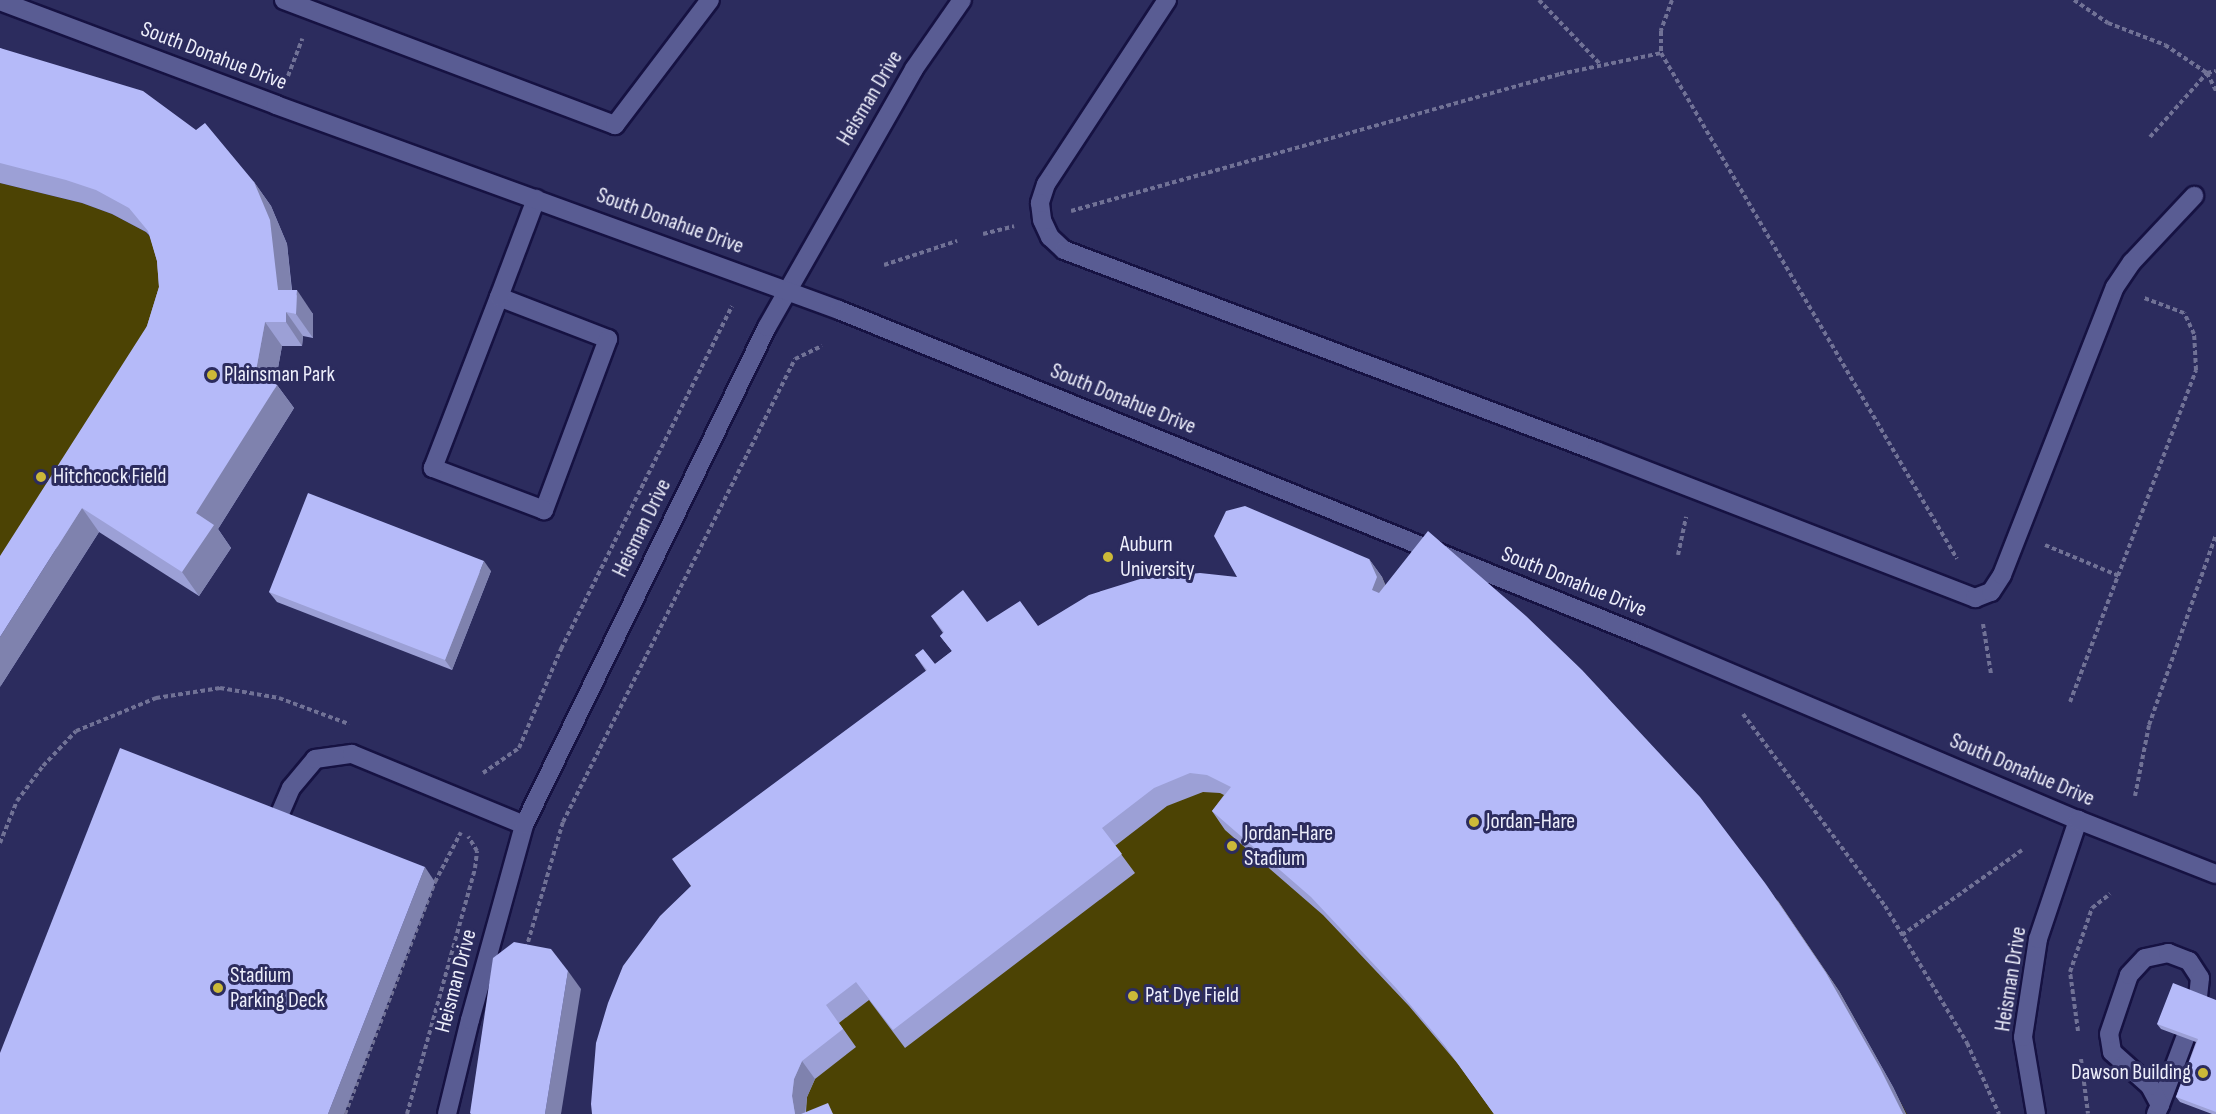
<!DOCTYPE html>
<html>
<head>
<meta charset="utf-8">
<style>
	body { margin:0 }
	#map { position:relative; width:2216px; height:1114px; overflow:hidden; background:#2c2c5e; font-family:"Sofia Sans Condensed",sans-serif }
	div>[style] { position:absolute }
	.green>* { inset:0; background:#4c4304 }
	.path>* { height:4px; margin-top:-2px; transform-origin:0; background:repeating-linear-gradient(90deg,#717296 0 4.5px,transparent 0 7.5px) }
	.roads { filter:drop-shadow(2px 0 #161242) drop-shadow(-2px 0 #161242) drop-shadow(0 2px #161242) drop-shadow(0 -2px #161242) }
	.service>* { height:18px; margin:-9px; padding:0 9px; transform-origin:9px; border-radius:9px; background:#595c93 }
	.minor>* { height:18px; margin:-9px; padding:0 9px; transform-origin:9px; border-radius:9px; background:#595c93 }
	.tertiary>* { height:18px; margin:-9px; padding:0 9px; transform-origin:9px; border-radius:9px; background:#595c93 }
	.wall>* { inset:0; background:#9ca0d6 }
	.shaded-wall>* { inset:0; background:#7f82ae }
	.building>* { inset:0; background:#b5baf9 }
	.dots>* { width:16px; height:16px; translate:-50% -50%; box-sizing:border-box; border:3px solid #2c2c5e; border-radius:50% }
	span { translate:-50% -50%; white-space:nowrap; text-align:center; line-height:1.15; -webkit-text-stroke:6px #2c2c5e; paint-order:stroke }
	.street-label { font-size:22px; color:#edeefb }
	.poi-label { font-size:22px; color:#edeefb }
	.left { translate:0 -50%; text-align:left }
	.right { translate:-100% -50%; text-align:right }
</style>
</head>
<body>
<div id="map">
	<div class="green">
		<div style="clip-path:polygon(0 183px,82px 203px,112px 214px,146px 232px,165px 255px,174px 284px,0 605px)"></div>
		<div style="clip-path:polygon(1257px 524px,1382px 577px,1390px 595px,1778px 901px,1839px 991px,1907px 1114px,604px 1114px,704px 905px,685px 877px,1000px 641px,1033px 620px,1051px 645px,1249px 595px)"></div>
	</div>
	<div class="path">
		<div style="left:1539px;top:0;width:88px;rotate:46.4deg"></div>
		<div style="left:1672px;top:0;width:33px;rotate:110deg"></div>
		<div style="left:1661px;top:31px;width:22px;rotate:90deg"></div>
		<div style="left:1661px;top:53px;width:586px;rotate:59.67deg"></div>
		<div style="left:2074px;top:0;width:41px;rotate:34.1deg"></div>
		<div style="left:2108px;top:23px;width:61px;rotate:21.1deg"></div>
		<div style="left:2165px;top:45px;width:50px;rotate:33.7deg"></div>
		<div style="left:2207px;top:73px;width:20px;rotate:63deg"></div>
		<div style="left:288px;top:76px;width:40px;rotate:-69deg"></div>
		<div style="left:2150px;top:137px;width:86px;rotate:-48.3deg"></div>
		<div style="left:2207px;top:73px;width:9px;rotate:-13deg"></div>
		<div style="left:1071px;top:211px;width:508px;rotate:-15.65deg"></div>
		<div style="left:1560px;top:74px;width:103px;rotate:-11.7deg"></div>
		<div style="left:983px;top:234px;width:32px;rotate:-14deg"></div>
		<div style="left:884px;top:265px;width:77px;rotate:-18.2deg"></div>
		<div style="left:2045px;top:545px;width:80px;rotate:22.7deg"></div>
		<div style="left:1678px;top:555px;width:39px;rotate:-78deg"></div>
		<div style="left:1983px;top:624px;width:51px;rotate:80.9deg"></div>
		<div style="left:2070px;top:702px;width:355px;rotate:-69.2deg"></div>
		<div style="left:2196px;top:370px;width:36px;rotate:-93deg"></div>
		<div style="left:2194px;top:334px;width:23px;rotate:-115deg"></div>
		<div style="left:2184px;top:313px;width:43px;rotate:-159.4deg"></div>
		<div style="left:1743px;top:714px;width:239px;rotate:53.5deg"></div>
		<div style="left:1885px;top:906px;width:160px;rotate:59.1deg"></div>
		<div style="left:1967px;top:1043px;width:78px;rotate:65.7deg"></div>
		<div style="left:483px;top:773px;width:44px;rotate:-34.8deg"></div>
		<div style="left:519px;top:748px;width:108px;rotate:-67deg"></div>
		<div style="left:561px;top:649px;width:383px;rotate:-63.5deg"></div>
		<div style="left:2135px;top:796px;width:72px;rotate:-78.8deg"></div>
		<div style="left:2149px;top:725px;width:201px;rotate:-70.6deg"></div>
		<div style="left:0;top:843px;width:45px;rotate:-68deg"></div>
		<div style="left:17px;top:801px;width:44px;rotate:-53.4deg"></div>
		<div style="left:43px;top:766px;width:48px;rotate:-46.7deg"></div>
		<div style="left:76px;top:731px;width:87px;rotate:-22.4deg"></div>
		<div style="left:156px;top:698px;width:65px;rotate:-8.9deg"></div>
		<div style="left:220px;top:688px;width:60px;rotate:9.6deg"></div>
		<div style="left:279px;top:698px;width:75px;rotate:20.4deg"></div>
		<div style="left:1902px;top:935px;width:147px;rotate:-35.3deg"></div>
		<div style="left:526px;top:949px;width:132px;rotate:-73.8deg"></div>
		<div style="left:563px;top:822px;width:518px;rotate:-63.39deg"></div>
		<div style="left:795px;top:359px;width:30px;rotate:-26deg"></div>
		<div style="left:2078px;top:1031px;width:60px;rotate:-97.7deg"></div>
		<div style="left:2070px;top:972px;width:68px;rotate:-71deg"></div>
		<div style="left:2092px;top:908px;width:23px;rotate:-38deg"></div>
		<div style="left:2081px;top:1059px;width:55px;rotate:82.7deg"></div>
		<div style="left:345px;top:1114px;width:249px;rotate:-68.8deg"></div>
		<div style="left:435px;top:882px;width:56px;rotate:-62.5deg"></div>
		<div style="left:407px;top:1114px;width:255px;rotate:-74.5deg"></div>
		<div style="left:475px;top:868px;width:17px;rotate:-83deg"></div>
		<div style="left:477px;top:851px;width:17px;rotate:-121deg"></div>
	</div>
	<div class="roads">
		<div class="service">
			<div style="left:284px;top:0;width:354px;rotate:20.7deg"></div>
			<div style="left:615px;top:125px;width:157px;rotate:-52.8deg"></div>
			<div style="left:1167px;top:0;width:220px;rotate:123.3deg"></div>
			<div style="left:1046px;top:184px;width:20px;rotate:108deg"></div>
			<div style="left:1040px;top:203px;width:17px;rotate:83deg"></div>
			<div style="left:1042px;top:220px;width:19px;rotate:65deg"></div>
			<div style="left:1050px;top:237px;width:19px;rotate:43deg"></div>
			<div style="left:1064px;top:250px;width:569px;rotate:20.7deg"></div>
			<div style="left:1596px;top:451px;width:407px;rotate:21.2deg"></div>
			<div style="left:1975px;top:598px;width:17px;rotate:-21deg"></div>
			<div style="left:1991px;top:592px;width:20px;rotate:-57deg"></div>
			<div style="left:2002px;top:575px;width:309px;rotate:-68.6deg"></div>
			<div style="left:2115px;top:287px;width:30px;rotate:-56deg"></div>
			<div style="left:2132px;top:262px;width:91px;rotate:-46.8deg"></div>
			<div style="left:499px;top:297px;width:117px;rotate:21.1deg"></div>
			<div style="left:608px;top:339px;width:183px;rotate:110.5deg"></div>
			<div style="left:544px;top:510px;width:119px;rotate:-159.3deg"></div>
			<div style="left:433px;top:468px;width:183px;rotate:-68.9deg"></div>
			<div style="left:499px;top:297px;width:105px;rotate:-69.3deg"></div>
			<div style="left:272px;top:832px;width:48px;rotate:-66.6deg"></div>
			<div style="left:291px;top:788px;width:38px;rotate:-50deg"></div>
			<div style="left:315px;top:759px;width:37px;rotate:-8deg"></div>
			<div style="left:352px;top:754px;width:186px;rotate:22.4deg"></div>
			<div style="left:2160px;top:1105px;width:72px;rotate:-69.5deg"></div>
			<div style="left:2156px;top:1114px;width:10px;rotate:-66deg"></div>
			<div style="left:2160px;top:1105px;width:21px;rotate:-118deg"></div>
			<div style="left:2150px;top:1086px;width:51px;rotate:-138.2deg"></div>
			<div style="left:2112px;top:1052px;width:18px;rotate:-99deg"></div>
			<div style="left:2109px;top:1034px;width:62px;rotate:-71.3deg"></div>
			<div style="left:2129px;top:975px;width:23px;rotate:-47deg"></div>
			<div style="left:2145px;top:958px;width:24px;rotate:-12deg"></div>
			<div style="left:2168px;top:953px;width:22px;rotate:21deg"></div>
			<div style="left:2189px;top:961px;width:20px;rotate:57deg"></div>
			<div style="left:2200px;top:978px;width:19px;rotate:96deg"></div>
		</div>
		<div class="minor">
			<div style="left:447px;top:1114px;width:97px;rotate:-76.3deg"></div>
			<div style="left:470px;top:1020px;width:202px;rotate:-74.5deg"></div>
			<div style="left:524px;top:825px;width:554px;rotate:-63.99deg"></div>
			<div style="left:767px;top:327px;width:297px;rotate:-60.3deg"></div>
			<div style="left:914px;top:69px;width:84px;rotate:-55.2deg"></div>
			<div style="left:2036px;top:1114px;width:78px;rotate:-99.6deg"></div>
			<div style="left:2023px;top:1037px;width:99px;rotate:-81.3deg"></div>
			<div style="left:2038px;top:939px;width:126px;rotate:-71.4deg"></div>
		</div>
		<div class="tertiary">
			<div style="left:0;top:1px;width:295px;rotate:20.6deg"></div>
			<div style="left:276px;top:105px;width:599px;rotate:20.01deg"></div>
			<div style="left:839px;top:310px;width:871px;rotate:22.06deg"></div>
			<div style="left:1646px;top:637px;width:469px;rotate:23deg"></div>
			<div style="left:2078px;top:820px;width:148px;rotate:21.4deg"></div>
		</div>
	</div>
	<div class="wall">
		<div style="clip-path:polygon(0 48px,254px 182px,271px 206px,287px 244px,292px 290px,313px 314px,313px 338px,303px 336px,302px 346px,282px 346px,275px 384px,277px 385px,294px 408px,218px 529px,231px 548px,199px 596px,99px 532px,0 687px,147px 326px,159px 287px,157px 261px,150px 236px,146px 232px,112px 214px,82px 203px,0 183px)"></div>
		<div style="clip-path:polygon(1369px 559px,1382px 577px,1385px 585px,1778px 901px,1839px 991px,1893px 1087px,1906px 1114px,1494px 1114px,1458px 1064px,1409px 1006px,1323px 915px,1225px 830px,1212px 811px,1224px 795px,1220px 793px,1203px 792px,1167px 806px,1115px 846px,1135px 873px,905px 1048px,869px 1000px,839px 1023px,856px 1047px,815px 1079px,807px 1097px,806px 1112px,835px 1114px,592px 1114px,926px 671px,915px 655px,935px 664px,952px 651px,940px 636px,943px 633px,931px 616px,987px 622px,1038px 626px,1237px 577px)"></div>
		<div style="clip-path:polygon(491px 571px,452px 670px,277px 602px,269px 592px)"></div>
		<div style="clip-path:polygon(2216px 1000px,2216px 1114px,2212px 1114px,2180px 1102px,2176px 1097px,2196px 1042px,2161px 1029px,2157px 1024px)"></div>
	</div>
	<div class="shaded-wall">
		<div style="clip-path:polygon(254px 182px,271px 206px,287px 244px,294px 314px,278px 290px)"></div>
		<div style="clip-path:polygon(297px 290px,313px 314px,313px 338px,296px 314px)"></div>
		<div style="clip-path:polygon(286px 312px,303px 336px,302px 346px,286px 322px)"></div>
		<div style="clip-path:polygon(265px 322px,282px 346px,274px 390px,277px 385px,294px 408px,218px 529px,231px 548px,199px 596px,182px 572px,196px 513px,255px 376px)"></div>
		<div style="clip-path:polygon(82px 508px,99px 532px,0 687px,0 637px)"></div>
		<div style="clip-path:polygon(1369px 559px,1382px 577px,1390px 595px,1385px 608px,1372px 590px)"></div>
		<div style="clip-path:polygon(484px 561px,491px 571px,452px 670px,445px 660px)"></div>
		<div style="clip-path:polygon(425px 867px,435px 882px,344px 1114px,328px 1114px)"></div>
		<div style="clip-path:polygon(1765px 883px,1839px 991px,1893px 1087px,1906px 1114px,1903px 1114px)"></div>
		<div style="clip-path:polygon(568px 971px,581px 989px,561px 1114px,545px 1114px)"></div>
		<div style="clip-path:polygon(802px 1061px,815px 1079px,807px 1097px,805px 1114px,795px 1114px,792px 1096px,794px 1079px)"></div>
	</div>
	<div class="building">
		<div style="clip-path:polygon(0 48px,143px 91px,196px 130px,205px 123px,254px 182px,270px 220px,278px 290px,297px 290px,296px 314px,286px 312px,286px 322px,265px 322px,255px 376px,277px 385px,196px 513px,214px 525px,182px 572px,82px 508px,0 637px,0 556px,147px 326px,159px 287px,157px 261px,148px 231px,129px 208px,96px 190px,66px 180px,0 163px)"></div>
		<div style="clip-path:polygon(308px 493px,484px 561px,445px 660px,269px 592px)"></div>
		<div style="clip-path:polygon(1245px 506px,1369px 559px,1377px 577px,1372px 590px,1379px 593px,1428px 531px,1526px 616px,1582px 670px,1700px 797px,1765px 883px,1826px 973px,1880px 1068px,1903px 1114px,1494px 1114px,1445px 1046px,1396px 988px,1311px 897px,1212px 811px,1231px 787px,1207px 775px,1190px 773px,1154px 788px,1102px 828px,1122px 854px,893px 1030px,856px 982px,826px 1005px,843px 1029px,802px 1061px,794px 1079px,792px 1096px,795px 1114px,592px 1114px,591px 1104px,596px 1043px,608px 1003px,623px 966px,660px 916px,691px 886px,672px 859px,927px 670px,915px 655px,923px 649px,935px 664px,952px 651px,940px 636px,944px 632px,931px 616px,963px 590px,987px 622px,1020px 601px,1038px 626px,1089px 595px,1140px 579px,1200px 573px,1237px 577px,1214px 536px,1226px 511px)"></div>
		<div style="clip-path:polygon(120px 748px,425px 867px,328px 1114px,0 1114px,0 1053px)"></div>
		<div style="clip-path:polygon(514px 942px,551px 949px,568px 971px,545px 1114px,471px 1114px,470px 1113px,493px 958px)"></div>
		<div style="clip-path:polygon(2173px 983px,2216px 1000px,2216px 1112px,2176px 1097px,2198px 1039px,2157px 1024px)"></div>
		<div style="clip-path:polygon(828px 1103px,833px 1114px,801px 1114px)"></div>
	</div>
	<div class="dots">
		<div style="left:212px;top:375px;background:#ccb938"></div>
		<div style="left:41px;top:477px;background:#ccb938"></div>
		<div style="left:1108px;top:557px;background:#ccb938"></div>
		<div style="left:1474px;top:822px;background:#ccb938"></div>
		<div style="left:1232px;top:846px;background:#ccb938"></div>
		<div style="left:218px;top:988px;background:#ccb938"></div>
		<div style="left:1133px;top:996px;background:#ccb938"></div>
		<div style="left:2203px;top:1073px;background:#ccb938"></div>
	</div>
	<div class="street-label">
		<span style="left:214px;top:56px;rotate:21deg">South Donahue Drive</span>
		<span style="left:870px;top:98px;rotate:-59deg">Heisman Drive</span>
		<span style="left:670px;top:221px;rotate:20deg">South Donahue Drive</span>
		<span style="left:1123px;top:399px;rotate:22deg">South Donahue Drive</span>
		<span style="left:642px;top:528px;rotate:-64deg">Heisman Drive</span>
		<span style="left:1574px;top:582px;rotate:22deg">South Donahue Drive</span>
		<span style="left:2022px;top:770px;rotate:23deg">South Donahue Drive</span>
		<span style="left:2011px;top:979px;rotate:-81deg">Heisman Drive</span>
		<span style="left:456px;top:981px;rotate:-75deg">Heisman Drive</span>
	</div>
	<div class="poi-label">
		<span class="left" style="left:224px;top:375px">Plainsman Park</span>
		<span class="left" style="left:53px;top:477px">Hitchcock Field</span>
		<span class="left" style="left:1120px;top:557px">Auburn<br>University</span>
		<span class="left" style="left:1486px;top:822px">Jordan-Hare</span>
		<span class="left" style="left:1244px;top:846px">Jordan-Hare<br>Stadium</span>
		<span class="left" style="left:230px;top:988px">Stadium<br>Parking Deck</span>
		<span class="left" style="left:1145px;top:996px">Pat Dye Field</span>
		<span class="right" style="left:2191px;top:1073px">Dawson Building</span>
	</div>
</div>
</body>
</html>
